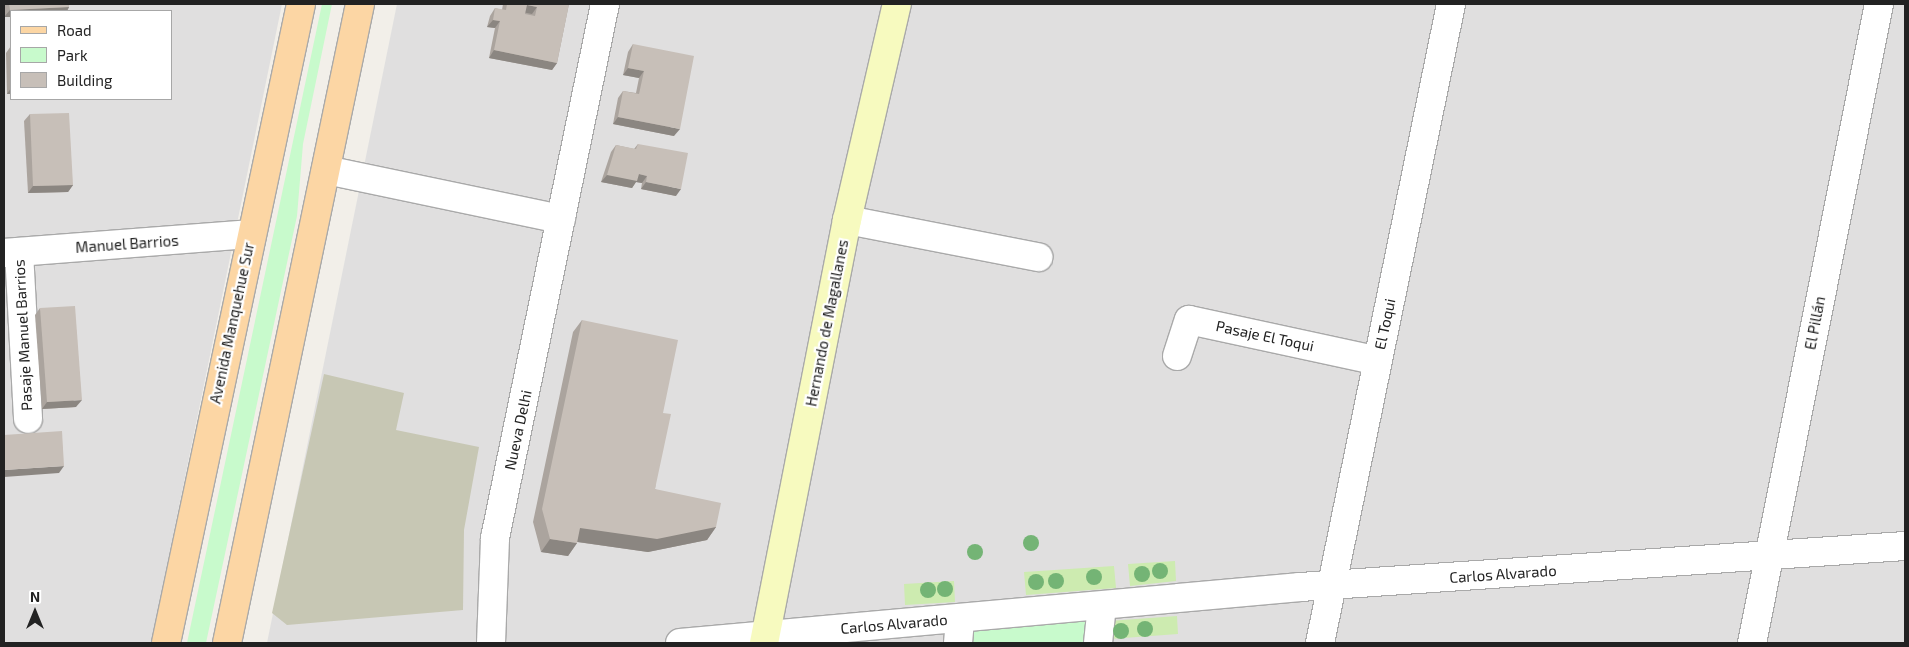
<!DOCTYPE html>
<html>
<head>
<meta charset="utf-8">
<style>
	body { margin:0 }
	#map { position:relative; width:1909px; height:647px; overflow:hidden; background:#f2efe9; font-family:"Exo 2",sans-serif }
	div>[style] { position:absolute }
	.residential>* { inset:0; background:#e0dfdf }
	.construction>* { inset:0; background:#c7c7b4 }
	.grass>* { inset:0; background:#cdebb0 }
	.park>* { inset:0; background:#c8facc }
	.roads { filter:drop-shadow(1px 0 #a9a9a9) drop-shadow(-1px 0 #a9a9a9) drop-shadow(0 1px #a9a9a9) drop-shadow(0 -1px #a9a9a9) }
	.minor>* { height:28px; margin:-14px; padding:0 14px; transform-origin:14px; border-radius:14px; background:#fff }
	.secondary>* { height:28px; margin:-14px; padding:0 14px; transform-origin:14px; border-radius:14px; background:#f7fabf }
	.primary>* { height:28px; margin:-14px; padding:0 14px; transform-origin:14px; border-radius:14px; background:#fcd6a4 }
	.trees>* { width:16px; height:16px; margin:-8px; border-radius:50%; background:#74b475 }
	.wall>* { inset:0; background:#aba49e }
	.shaded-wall>* { inset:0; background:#8b8681 }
	.building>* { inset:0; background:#c7bfb8 }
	span { translate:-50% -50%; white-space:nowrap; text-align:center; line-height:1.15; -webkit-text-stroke:4.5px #fff; paint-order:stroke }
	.street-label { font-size:15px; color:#222 }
	.frame { position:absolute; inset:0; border:5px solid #222; pointer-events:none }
	.legend { position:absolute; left:10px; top:10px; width:162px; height:90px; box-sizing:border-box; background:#fff; border:1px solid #a7a7a7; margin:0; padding:6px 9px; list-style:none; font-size:15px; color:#222 }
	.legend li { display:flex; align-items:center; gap:10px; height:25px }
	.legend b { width:25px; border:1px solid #a7a7a7 }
	.north { position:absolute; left:10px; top:587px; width:50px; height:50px; -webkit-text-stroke:4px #fff; paint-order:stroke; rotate:0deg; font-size:14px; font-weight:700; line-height:20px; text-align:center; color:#222 }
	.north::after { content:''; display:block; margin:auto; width:18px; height:22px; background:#222; clip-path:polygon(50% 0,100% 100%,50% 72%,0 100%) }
</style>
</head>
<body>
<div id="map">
	<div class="residential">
		<div style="clip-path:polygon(evenodd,4px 4px,282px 4px,151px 643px,4px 643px,4px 4px,11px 11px,171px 11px,171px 99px,11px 99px,11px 11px)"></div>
		<div style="clip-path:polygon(397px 4px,1905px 4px,1905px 643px,267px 643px)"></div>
	</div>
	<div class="construction">
		<div style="clip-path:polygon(324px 374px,404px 393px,396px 430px,479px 447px,464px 530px,463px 610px,287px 625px,272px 613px)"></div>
	</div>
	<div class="grass">
		<div style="clip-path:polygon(1175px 561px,1176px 581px,1130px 586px,1128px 564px)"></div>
		<div style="clip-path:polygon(1114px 566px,1116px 588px,1026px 595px,1024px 572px)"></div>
		<div style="clip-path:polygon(954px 581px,955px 602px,905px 605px,904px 584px)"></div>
		<div style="clip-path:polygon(1177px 616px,1178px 634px,1110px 639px,1109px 621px)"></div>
	</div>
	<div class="park">
		<div style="clip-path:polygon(322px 4px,332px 4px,303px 144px,297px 216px,206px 643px,187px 643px)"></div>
		<div style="clip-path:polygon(1106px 620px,1102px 643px,945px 643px,947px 631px)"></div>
	</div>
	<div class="roads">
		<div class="minor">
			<div style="left:326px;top:170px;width:240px;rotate:11.8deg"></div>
			<div style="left:847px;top:220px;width:195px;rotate:11deg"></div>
			<div style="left:19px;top:252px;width:167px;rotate:86.9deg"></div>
			<div style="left:4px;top:253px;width:248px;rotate:-4.4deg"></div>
			<div style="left:1177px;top:356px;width:38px;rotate:-72deg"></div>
			<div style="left:1189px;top:320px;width:193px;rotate:12.2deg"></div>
			<div style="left:491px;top:643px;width:105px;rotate:-87.8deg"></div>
			<div style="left:495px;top:538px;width:545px;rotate:-78.36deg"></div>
			<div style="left:680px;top:643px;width:623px;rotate:-5.16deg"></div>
			<div style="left:1300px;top:587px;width:606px;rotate:-3.88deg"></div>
			<div style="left:958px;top:643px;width:25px;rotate:-85deg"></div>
			<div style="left:1098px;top:643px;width:36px;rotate:-84deg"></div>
			<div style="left:1320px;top:643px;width:652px;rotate:-78.41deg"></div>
			<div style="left:1752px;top:643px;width:651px;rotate:-78.76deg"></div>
		</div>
		<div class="secondary">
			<div style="left:764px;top:643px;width:431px;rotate:-78.9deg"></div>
			<div style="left:847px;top:220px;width:222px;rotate:-77deg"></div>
		</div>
		<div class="primary">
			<div style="left:166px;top:643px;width:653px;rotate:-78.07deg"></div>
			<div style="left:227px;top:643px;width:653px;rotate:-78.24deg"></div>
		</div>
	</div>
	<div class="trees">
		<div style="left:1031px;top:543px"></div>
		<div style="left:975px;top:552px"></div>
		<div style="left:1160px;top:571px"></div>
		<div style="left:1142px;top:574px"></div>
		<div style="left:1094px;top:577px"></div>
		<div style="left:1056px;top:581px"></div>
		<div style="left:1036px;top:582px"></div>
		<div style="left:945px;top:589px"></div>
		<div style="left:928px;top:590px"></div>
		<div style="left:1145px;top:629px"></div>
		<div style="left:1121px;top:631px"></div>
	</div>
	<div class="wall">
		<div style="clip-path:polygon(4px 4px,69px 4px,69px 7px,67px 11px,11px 11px,4px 17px)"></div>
		<div style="clip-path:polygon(503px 4px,569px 4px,557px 63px,552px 70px,489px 58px,495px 28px,487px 27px,490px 16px,495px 8px,502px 10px)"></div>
		<div style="clip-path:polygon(633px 44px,674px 136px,613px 124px,618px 98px,623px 91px,636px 93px,639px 78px,623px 75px,628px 52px)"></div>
		<div style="clip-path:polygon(11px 46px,11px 94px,7px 94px,6px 53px)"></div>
		<div style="clip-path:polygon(30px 114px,73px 185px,68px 192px,28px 193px,24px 121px)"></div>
		<div style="clip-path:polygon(638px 144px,676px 196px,641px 189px,642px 183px,636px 182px,632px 188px,601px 182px,611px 152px,616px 145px,634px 149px)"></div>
		<div style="clip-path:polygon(40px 308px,76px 407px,42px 409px,35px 315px)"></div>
		<div style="clip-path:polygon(582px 320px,663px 413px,655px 489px,716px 527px,707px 540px,648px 552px,577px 542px,577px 543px,568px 556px,541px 552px,533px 522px,573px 332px)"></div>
	</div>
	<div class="shaded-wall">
		<div style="clip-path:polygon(527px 5px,537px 7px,532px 14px,522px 12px)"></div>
		<div style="clip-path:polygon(69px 7px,67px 11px,11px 11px,11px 17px,4px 17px,10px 10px)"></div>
		<div style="clip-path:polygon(493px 20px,500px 21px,495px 28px,487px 27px)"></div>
		<div style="clip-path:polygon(494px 50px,557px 63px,552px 70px,489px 58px)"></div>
		<div style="clip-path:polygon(628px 68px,644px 71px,639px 78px,623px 75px)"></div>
		<div style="clip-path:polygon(11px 88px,11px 94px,7px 94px)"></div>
		<div style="clip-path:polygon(618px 117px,680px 129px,674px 136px,613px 124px)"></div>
		<div style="clip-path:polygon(639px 174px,647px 176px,642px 183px,636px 182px,632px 188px,601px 182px,607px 175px)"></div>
		<div style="clip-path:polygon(646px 182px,681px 189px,676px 196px,641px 189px)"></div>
		<div style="clip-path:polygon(73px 185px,68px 192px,28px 193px,33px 186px)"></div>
		<div style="clip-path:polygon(82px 400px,76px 407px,42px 409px,47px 402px)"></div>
		<div style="clip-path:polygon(64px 466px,59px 473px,4px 477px,4px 470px)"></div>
		<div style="clip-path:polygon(716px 527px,707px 540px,648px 552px,571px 541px,580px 528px)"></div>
		<div style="clip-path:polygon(550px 539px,577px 543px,568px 556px,541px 552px)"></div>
	</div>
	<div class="building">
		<div style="clip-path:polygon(9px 4px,69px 4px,69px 7px,10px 10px)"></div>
		<div style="clip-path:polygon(evenodd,507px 4px,569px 4px,557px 63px,494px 50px,500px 21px,493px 20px,495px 8px,506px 10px,507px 4px,527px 5px,537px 7px,535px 16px,525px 14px,527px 5px)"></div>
		<div style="clip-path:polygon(633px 44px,694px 56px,680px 129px,618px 117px,623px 91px,639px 94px,644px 71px,628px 68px)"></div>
		<div style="clip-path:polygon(69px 113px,73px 185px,33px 186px,30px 114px)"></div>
		<div style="clip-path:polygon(638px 144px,688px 153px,681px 189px,646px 182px,647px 176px,639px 174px,637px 181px,607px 175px,616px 145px,636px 149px)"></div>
		<div style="clip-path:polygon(75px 306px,82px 400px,47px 402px,40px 308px)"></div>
		<div style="clip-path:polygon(582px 320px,678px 340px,663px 413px,671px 414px,655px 489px,721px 503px,716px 527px,657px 539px,580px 528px,577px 543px,550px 539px,542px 509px)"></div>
		<div style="clip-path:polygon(4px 386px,5px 404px,4px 404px)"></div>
		<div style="clip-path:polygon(62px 431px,64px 466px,4px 470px,4px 435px)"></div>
	</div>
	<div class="street-label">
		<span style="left:127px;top:244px;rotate:-4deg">Manuel Barrios</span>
		<span style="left:232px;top:323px;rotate:-78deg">Avenida Manquehue Sur</span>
		<span style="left:827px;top:323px;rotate:-79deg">Hernando de Magallanes</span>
		<span style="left:1815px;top:323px;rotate:-79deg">El Pillán</span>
		<span style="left:1385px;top:324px;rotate:-78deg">El Toqui</span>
		<span style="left:23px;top:335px;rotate:-93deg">Pasaje Manuel Barrios</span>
		<span style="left:1265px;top:336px;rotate:12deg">Pasaje El Toqui</span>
		<span style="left:518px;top:430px;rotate:-78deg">Nueva Delhi</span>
		<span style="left:1503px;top:574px;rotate:-4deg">Carlos Alvarado</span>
		<span style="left:894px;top:624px;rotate:-5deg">Carlos Alvarado</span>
	</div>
	<div class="frame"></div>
	<ul class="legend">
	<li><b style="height:6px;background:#fcd6a4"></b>Road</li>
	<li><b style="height:14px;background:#c8facc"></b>Park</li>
	<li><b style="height:14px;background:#c7bfb8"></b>Building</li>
	</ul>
	<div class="north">N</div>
</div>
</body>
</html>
